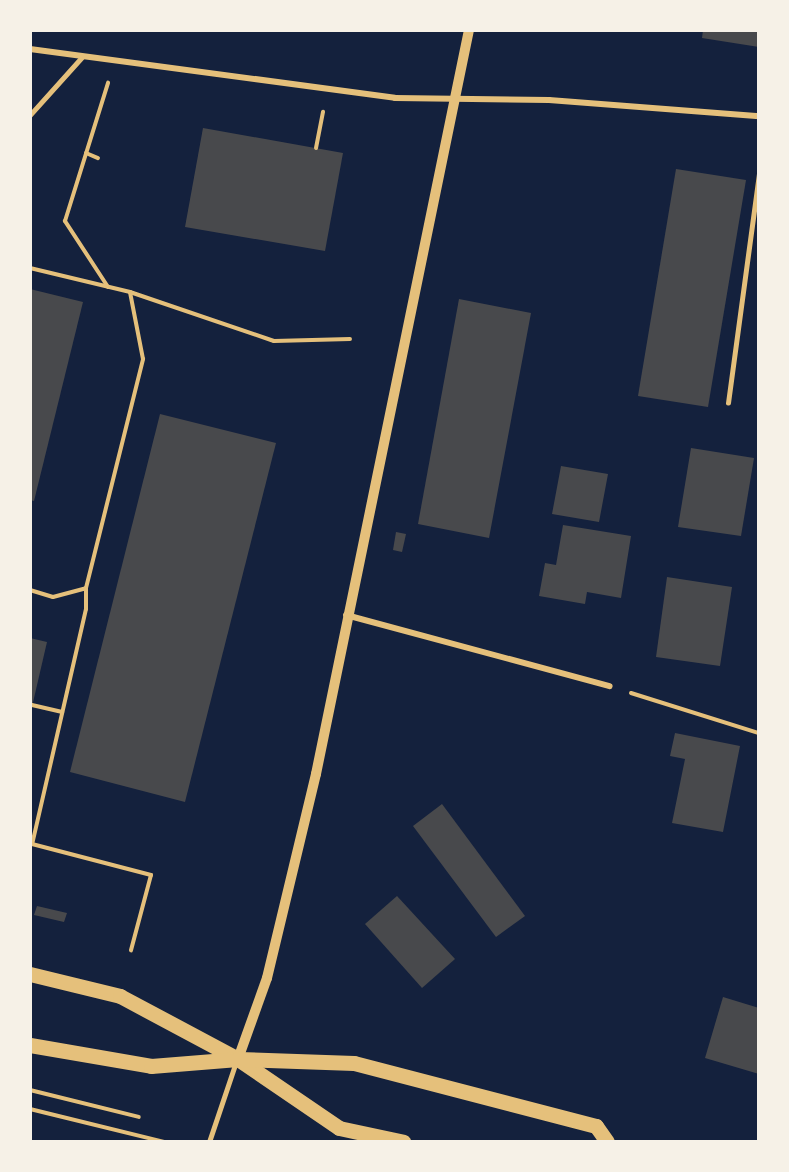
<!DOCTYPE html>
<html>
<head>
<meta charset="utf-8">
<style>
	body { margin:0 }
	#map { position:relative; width:789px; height:1172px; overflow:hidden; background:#14213d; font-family:"Libre Baskerville",serif }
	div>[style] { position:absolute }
	.building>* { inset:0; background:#48494c }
	.path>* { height:4px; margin:-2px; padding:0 2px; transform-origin:2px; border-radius:2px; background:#e5c07b }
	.service>* { height:4.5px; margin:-2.25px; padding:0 2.25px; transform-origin:2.25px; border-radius:2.25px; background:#e5c07b }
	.minor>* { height:6px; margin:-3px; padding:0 3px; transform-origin:3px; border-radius:3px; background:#e5c07b }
	.tertiary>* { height:10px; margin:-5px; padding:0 5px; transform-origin:5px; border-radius:5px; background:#e5c07b }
	.primary>* { height:15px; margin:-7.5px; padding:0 7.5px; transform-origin:7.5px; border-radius:7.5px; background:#e5c07b }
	span { translate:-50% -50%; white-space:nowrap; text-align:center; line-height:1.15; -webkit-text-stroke:6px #f6f1e7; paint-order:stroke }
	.frame { position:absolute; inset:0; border:32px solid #f6f1e7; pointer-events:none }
</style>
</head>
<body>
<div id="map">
	<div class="building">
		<div style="clip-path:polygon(703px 30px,759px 30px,759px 47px,702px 38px)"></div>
		<div style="clip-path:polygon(203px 128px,343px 153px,325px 251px,185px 227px)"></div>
		<div style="clip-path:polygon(676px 169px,746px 180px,708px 407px,638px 396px)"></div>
		<div style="clip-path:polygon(30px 289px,83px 302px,34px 501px,30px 500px)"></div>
		<div style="clip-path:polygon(459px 299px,531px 313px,489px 538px,418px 524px)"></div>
		<div style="clip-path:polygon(160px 414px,276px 443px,185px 802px,70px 772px)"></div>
		<div style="clip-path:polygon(691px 448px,754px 458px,741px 536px,678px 527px)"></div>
		<div style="clip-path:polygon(561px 466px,608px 474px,599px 522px,552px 514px)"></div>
		<div style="clip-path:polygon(563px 525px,631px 536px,621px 598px,587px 592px,585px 604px,539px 596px,545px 563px,556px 565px)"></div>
		<div style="clip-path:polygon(396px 532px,406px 534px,402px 552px,393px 550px)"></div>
		<div style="clip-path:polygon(667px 577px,732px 587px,720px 666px,656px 657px)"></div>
		<div style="clip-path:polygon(30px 638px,47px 642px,31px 711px,30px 711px)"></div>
		<div style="clip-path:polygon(675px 733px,740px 746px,723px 832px,672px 823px,685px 759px,670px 756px)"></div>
		<div style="clip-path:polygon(442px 804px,525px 916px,496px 937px,413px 826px)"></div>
		<div style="clip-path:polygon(397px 896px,455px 959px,422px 988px,365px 924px)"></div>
		<div style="clip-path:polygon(37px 906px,67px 913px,64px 922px,34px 915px)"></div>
		<div style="clip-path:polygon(723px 997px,759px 1008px,759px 1074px,705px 1058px)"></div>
	</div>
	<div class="path">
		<div style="left:316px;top:148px;width:37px;rotate:-79deg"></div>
		<div style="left:86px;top:153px;width:13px;rotate:23deg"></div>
		<div style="left:30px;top:268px;width:103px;rotate:13.5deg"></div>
		<div style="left:108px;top:287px;width:79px;rotate:-123.1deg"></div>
		<div style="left:65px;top:221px;width:145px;rotate:-72.7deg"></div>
		<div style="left:86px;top:588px;width:21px;rotate:90deg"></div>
		<div style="left:86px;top:609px;width:241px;rotate:102.9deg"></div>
		<div style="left:32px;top:844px;width:123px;rotate:14.6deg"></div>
		<div style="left:151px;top:875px;width:78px;rotate:104.9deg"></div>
		<div style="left:30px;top:590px;width:24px;rotate:17deg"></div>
		<div style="left:53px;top:597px;width:34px;rotate:-15deg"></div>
		<div style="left:86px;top:588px;width:236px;rotate:-76deg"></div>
		<div style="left:143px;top:359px;width:68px;rotate:-101deg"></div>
		<div style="left:130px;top:292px;width:152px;rotate:18.8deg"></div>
		<div style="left:274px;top:341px;width:76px;rotate:-1.5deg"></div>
		<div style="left:631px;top:693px;width:134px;rotate:17.4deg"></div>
		<div style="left:32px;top:705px;width:31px;rotate:13deg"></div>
		<div style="left:30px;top:1090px;width:112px;rotate:13.9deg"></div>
		<div style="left:30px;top:1109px;width:138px;rotate:13.8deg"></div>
	</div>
	<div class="service">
		<div style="left:30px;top:115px;width:78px;rotate:-48.1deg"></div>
		<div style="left:728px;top:403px;width:231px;rotate:-82.3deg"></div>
		<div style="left:209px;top:1142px;width:84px;rotate:-71.4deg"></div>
	</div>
	<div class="minor">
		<div style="left:30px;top:49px;width:368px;rotate:7.6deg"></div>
		<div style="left:395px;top:98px;width:154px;rotate:0.7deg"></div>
		<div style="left:549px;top:100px;width:211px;rotate:4.4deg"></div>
		<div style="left:346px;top:615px;width:273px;rotate:15.1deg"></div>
	</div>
	<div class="tertiary">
		<div style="left:238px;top:1059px;width:86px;rotate:-70.3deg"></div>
		<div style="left:267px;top:978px;width:210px;rotate:-76.5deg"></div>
		<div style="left:316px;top:774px;width:760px;rotate:-78.38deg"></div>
	</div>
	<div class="primary">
		<div style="left:30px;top:974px;width:93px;rotate:13.7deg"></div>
		<div style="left:120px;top:996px;width:134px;rotate:28.1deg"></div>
		<div style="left:238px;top:1059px;width:122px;rotate:34.3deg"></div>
		<div style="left:339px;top:1128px;width:66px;rotate:12.2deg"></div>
		<div style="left:30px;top:1045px;width:123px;rotate:9.8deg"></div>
		<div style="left:151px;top:1066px;width:87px;rotate:-4.6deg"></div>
		<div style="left:238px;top:1059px;width:116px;rotate:2deg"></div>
		<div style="left:354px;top:1063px;width:250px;rotate:14.6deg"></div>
		<div style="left:596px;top:1126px;width:19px;rotate:55deg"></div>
	</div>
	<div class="frame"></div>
</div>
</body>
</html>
